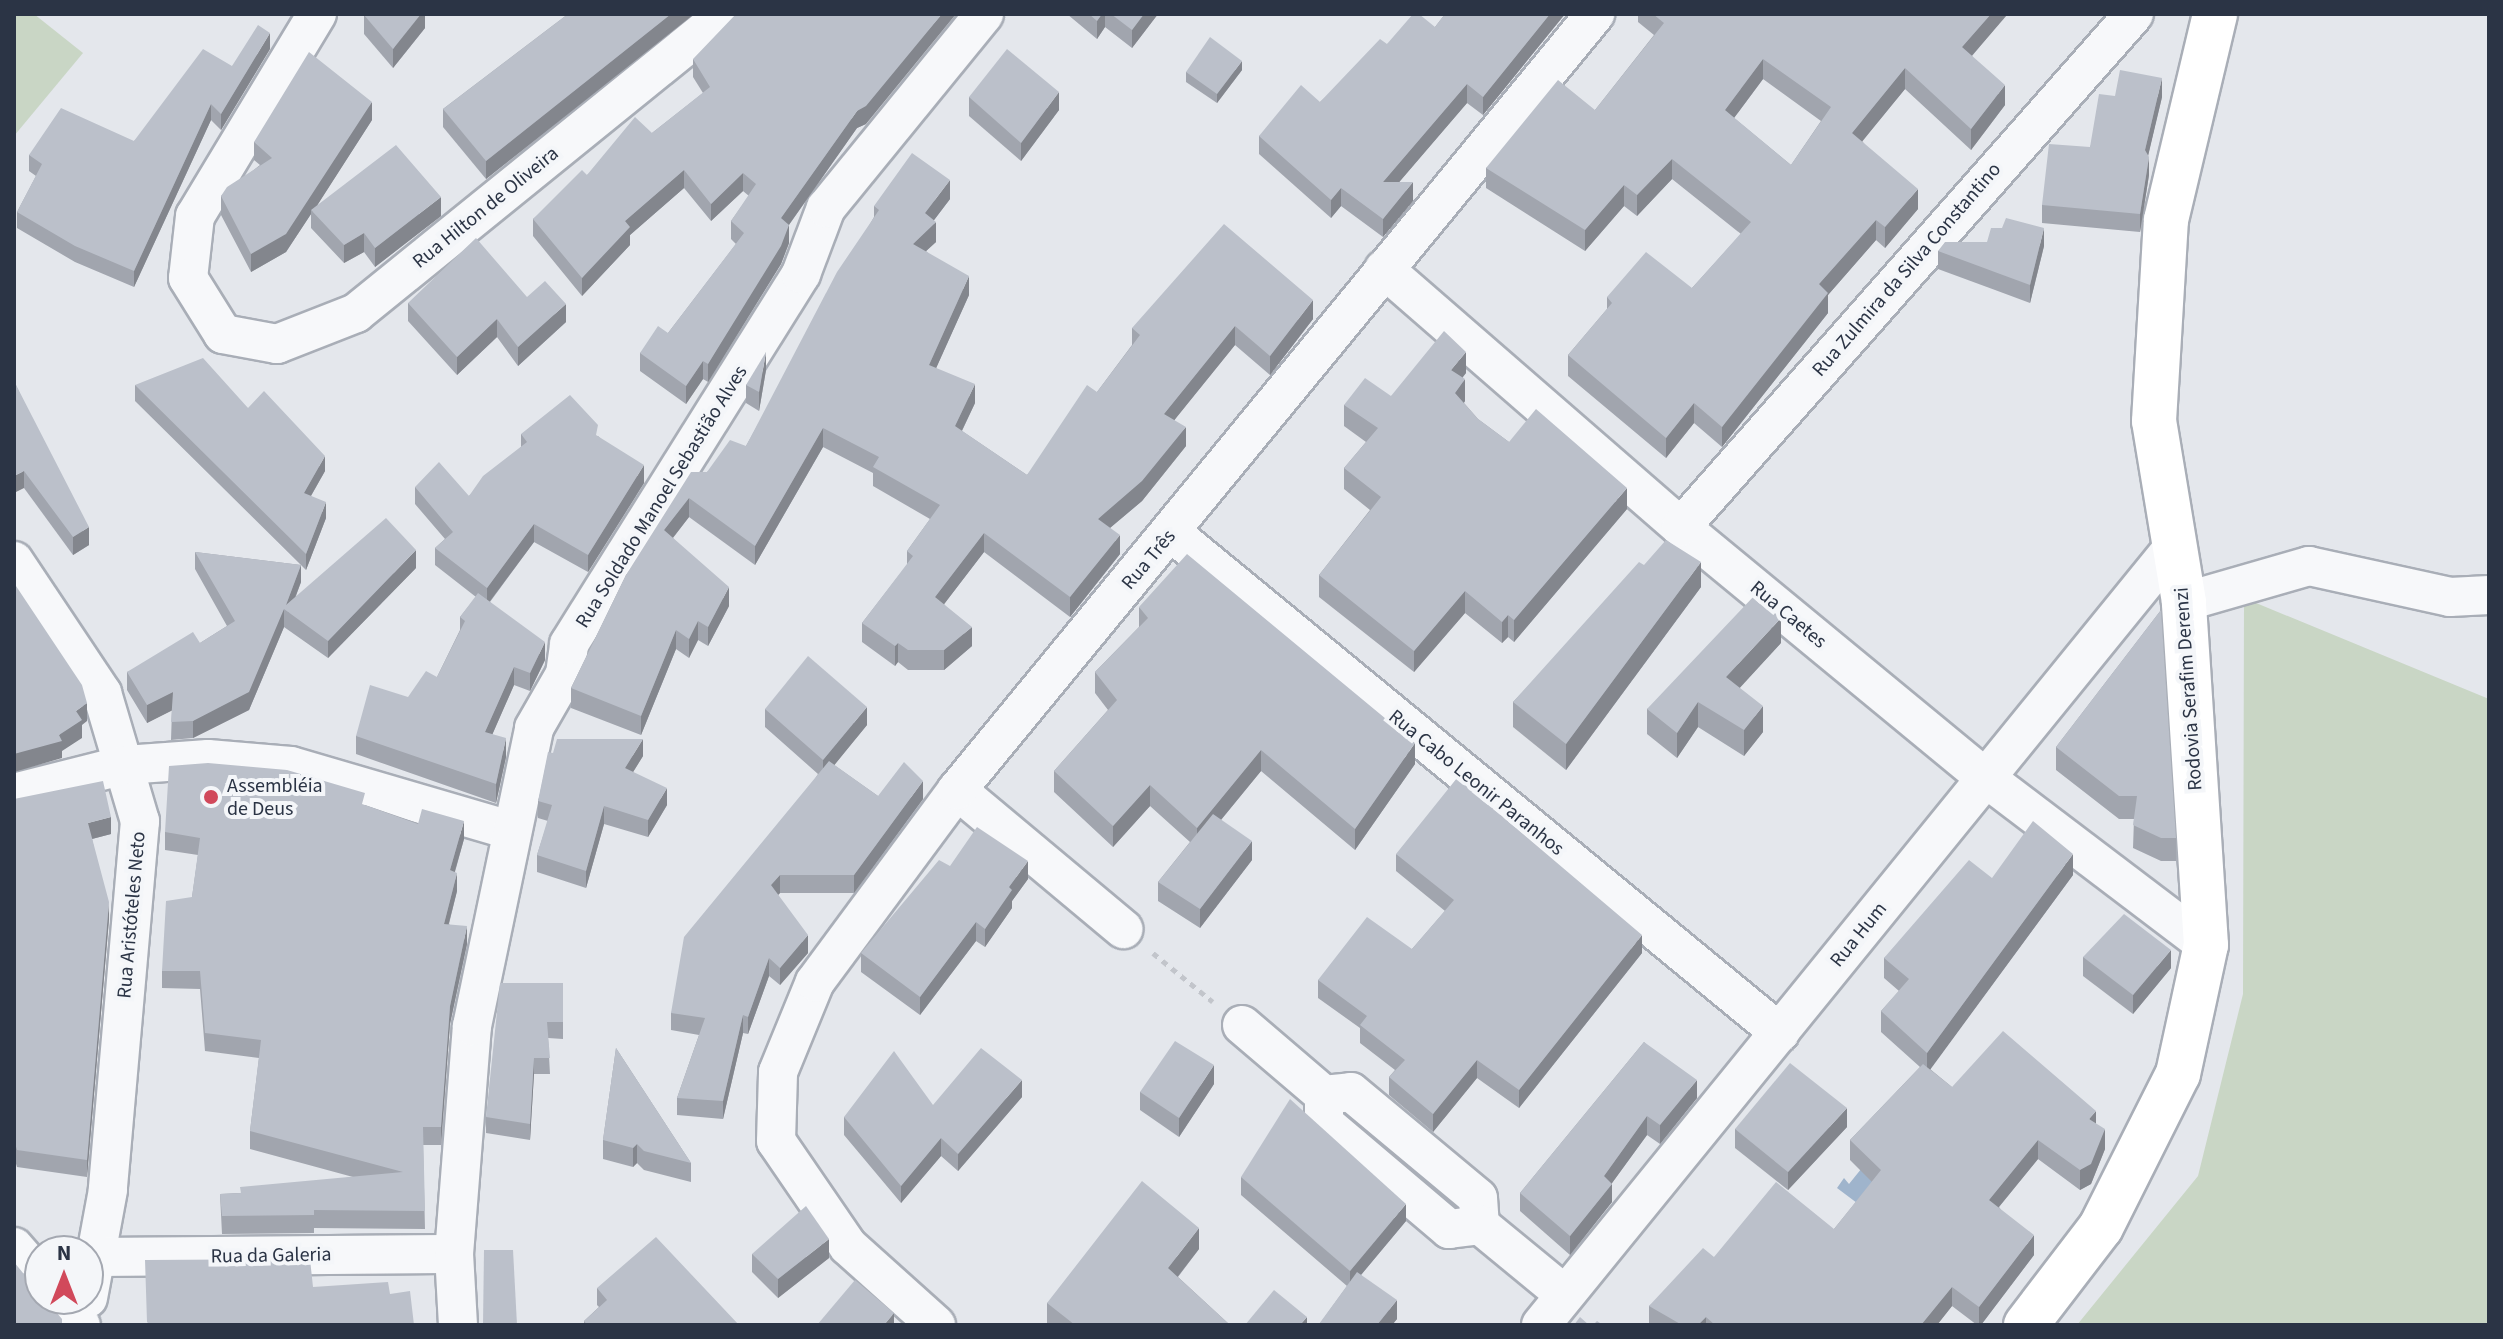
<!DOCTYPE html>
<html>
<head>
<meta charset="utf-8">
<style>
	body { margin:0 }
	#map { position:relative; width:2503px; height:1339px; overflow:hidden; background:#e4e7ec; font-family:"Source Sans 3",sans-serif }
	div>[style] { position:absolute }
	.green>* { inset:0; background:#c9d6c5 }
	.water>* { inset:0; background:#9fb4cc }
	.path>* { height:5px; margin-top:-2.5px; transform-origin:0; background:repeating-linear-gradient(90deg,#c2c5cb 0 6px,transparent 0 12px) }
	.roads { filter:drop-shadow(2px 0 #a9aeb7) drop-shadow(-2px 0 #a9aeb7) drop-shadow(0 2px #a9aeb7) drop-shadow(0 -2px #a9aeb7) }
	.street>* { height:38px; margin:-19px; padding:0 19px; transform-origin:19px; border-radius:19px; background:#f7f8fa }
	.secondary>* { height:44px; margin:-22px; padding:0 22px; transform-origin:22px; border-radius:22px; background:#fff }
	.wall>* { inset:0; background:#a1a5ae }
	.shaded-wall>* { inset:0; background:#83868d }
	.building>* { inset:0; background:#bbc0ca }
	.dots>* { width:22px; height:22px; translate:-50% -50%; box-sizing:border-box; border:4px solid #f4f6f9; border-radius:50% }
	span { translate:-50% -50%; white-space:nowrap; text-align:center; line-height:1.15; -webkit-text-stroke:8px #f4f6f9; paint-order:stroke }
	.street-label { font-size:20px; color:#2b3445 }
	.poi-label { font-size:20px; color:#2b3445 }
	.left { translate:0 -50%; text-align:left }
	.frame { position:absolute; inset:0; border:16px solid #2b3445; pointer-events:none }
	.north { position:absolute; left:24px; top:1235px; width:80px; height:80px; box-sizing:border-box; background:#f4f6f9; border:2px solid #a4a8b1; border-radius:50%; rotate:0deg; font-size:22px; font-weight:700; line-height:32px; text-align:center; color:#2b3445 }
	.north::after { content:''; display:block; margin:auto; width:28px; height:36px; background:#d1495b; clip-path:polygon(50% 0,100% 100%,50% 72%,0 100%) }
</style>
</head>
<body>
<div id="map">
	<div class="green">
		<div style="clip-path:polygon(14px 14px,34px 14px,83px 53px,14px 136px)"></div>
		<div style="clip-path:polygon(2244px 598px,2489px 699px,2489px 1325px,2077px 1325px,2198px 1176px,2243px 994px)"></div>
	</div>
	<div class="water">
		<div style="clip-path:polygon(1870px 1158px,1888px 1173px,1861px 1206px,1837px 1188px,1844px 1178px,1849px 1184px)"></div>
	</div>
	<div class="path">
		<div style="left:1153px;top:953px;width:77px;rotate:39.2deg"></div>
	</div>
	<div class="roads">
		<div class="street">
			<div style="left:317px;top:14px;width:236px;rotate:121.1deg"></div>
			<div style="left:195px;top:216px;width:62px;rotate:96.4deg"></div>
			<div style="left:188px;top:278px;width:66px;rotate:58deg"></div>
			<div style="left:223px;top:334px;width:55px;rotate:10.5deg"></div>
			<div style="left:277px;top:344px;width:85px;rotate:-21.4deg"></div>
			<div style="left:356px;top:313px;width:475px;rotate:-39deg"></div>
			<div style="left:1384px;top:269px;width:393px;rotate:41deg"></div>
			<div style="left:1681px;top:527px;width:395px;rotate:39.5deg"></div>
			<div style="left:1986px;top:778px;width:276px;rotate:37.2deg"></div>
			<div style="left:1681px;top:527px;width:684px;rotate:-48.55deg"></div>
			<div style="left:1172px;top:533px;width:787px;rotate:39.43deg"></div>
			<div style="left:14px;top:561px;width:159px;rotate:56.3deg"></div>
			<div style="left:102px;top:693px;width:134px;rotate:73.5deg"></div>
			<div style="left:140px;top:821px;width:370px;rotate:95deg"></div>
			<div style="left:108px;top:1190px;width:110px;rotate:100.5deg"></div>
			<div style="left:2184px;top:602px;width:130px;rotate:-16.1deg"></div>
			<div style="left:2309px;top:566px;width:144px;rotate:12.4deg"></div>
			<div style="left:2450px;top:597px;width:39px;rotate:-3deg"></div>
			<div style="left:957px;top:790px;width:217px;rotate:39.9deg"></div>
			<div style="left:14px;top:793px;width:114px;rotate:-14.2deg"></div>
			<div style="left:125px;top:765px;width:83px;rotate:-4.1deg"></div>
			<div style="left:208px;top:759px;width:83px;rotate:4.8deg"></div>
			<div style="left:291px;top:766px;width:228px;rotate:16.3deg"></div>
			<div style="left:1242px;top:1025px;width:108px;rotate:40.5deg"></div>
			<div style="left:1324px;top:1095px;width:27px;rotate:-6deg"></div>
			<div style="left:1351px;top:1092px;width:165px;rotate:39.8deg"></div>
			<div style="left:1478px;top:1198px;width:27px;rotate:86deg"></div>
			<div style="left:1480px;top:1225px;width:109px;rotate:39.4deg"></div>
			<div style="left:1324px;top:1095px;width:28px;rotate:90deg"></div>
			<div style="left:1324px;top:1123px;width:164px;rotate:40.3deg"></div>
			<div style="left:1449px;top:1229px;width:31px;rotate:-7deg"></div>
			<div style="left:14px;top:1247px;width:40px;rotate:49deg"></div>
			<div style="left:88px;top:1257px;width:366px;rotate:-0.5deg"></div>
			<div style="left:58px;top:1299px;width:35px;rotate:49deg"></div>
			<div style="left:458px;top:1325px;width:71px;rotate:-93.2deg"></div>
			<div style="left:454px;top:1254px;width:229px;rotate:-85.5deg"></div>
			<div style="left:472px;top:1026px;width:304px;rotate:-78.2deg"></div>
			<div style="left:534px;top:728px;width:62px;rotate:-60.1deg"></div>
			<div style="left:565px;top:674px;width:30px;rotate:-82deg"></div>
			<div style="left:569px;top:644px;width:437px;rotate:-57.9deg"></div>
			<div style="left:801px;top:274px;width:71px;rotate:-69.3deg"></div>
			<div style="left:826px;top:208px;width:250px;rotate:-50.8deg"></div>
			<div style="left:936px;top:1325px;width:118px;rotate:-138.1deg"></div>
			<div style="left:848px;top:1246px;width:127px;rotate:-124.4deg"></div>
			<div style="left:776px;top:1141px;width:69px;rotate:-88.3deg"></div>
			<div style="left:778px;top:1072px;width:97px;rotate:-67.7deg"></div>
			<div style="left:815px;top:982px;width:239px;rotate:-53.5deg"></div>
			<div style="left:957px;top:790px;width:1005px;rotate:-50.57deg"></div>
			<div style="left:1541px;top:1325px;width:1007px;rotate:-50.89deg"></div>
		</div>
		<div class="secondary">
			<div style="left:2026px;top:1325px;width:123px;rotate:-52.6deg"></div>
			<div style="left:2101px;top:1227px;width:171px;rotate:-63.3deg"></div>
			<div style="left:2178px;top:1074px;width:132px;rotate:-77.8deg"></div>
			<div style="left:2206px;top:945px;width:344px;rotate:-93.7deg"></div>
			<div style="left:2184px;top:602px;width:183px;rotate:-99.4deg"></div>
			<div style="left:2154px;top:421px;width:201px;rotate:-86.6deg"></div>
			<div style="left:2166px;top:220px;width:212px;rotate:-76.6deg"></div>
		</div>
	</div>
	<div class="wall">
		<div style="clip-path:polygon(425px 14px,425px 28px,393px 68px,364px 34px,364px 15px)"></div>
		<div style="clip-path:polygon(568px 14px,694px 14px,486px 179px,443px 127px,443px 109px)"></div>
		<div style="clip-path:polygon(1067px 14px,1158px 14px,1132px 48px,1105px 27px,1097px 39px)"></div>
		<div style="clip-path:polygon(1445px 14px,1565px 14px,1483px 115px,1467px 103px,1399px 182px,1413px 201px,1383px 237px,1341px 206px,1331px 218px,1259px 154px,1259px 136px,1320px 102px,1387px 44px,1435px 27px)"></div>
		<div style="clip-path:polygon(evenodd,1638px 14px,2007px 14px,1972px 56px,2005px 105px,1971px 150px,1905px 89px,1862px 141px,1918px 209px,1885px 248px,1876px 240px,1828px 295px,1828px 313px,1722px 447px,1694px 423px,1666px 458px,1568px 376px,1568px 355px,1607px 309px,1607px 297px,1692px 288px,1741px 234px,1672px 179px,1637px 216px,1624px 206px,1585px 251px,1486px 188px,1486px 168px,1595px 110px,1654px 35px,1638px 22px,1638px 14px,1763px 79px,1821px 121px,1791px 165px,1734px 118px,1763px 79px)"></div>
		<div style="clip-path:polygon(270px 49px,221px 130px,211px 120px,134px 287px,75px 262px,17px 228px,17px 212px,36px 176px,29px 171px,29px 155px,134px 141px,232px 66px)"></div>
		<div style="clip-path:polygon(693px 59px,866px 124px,857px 128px,789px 225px,789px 243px,781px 264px,708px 382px,703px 379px,686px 404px,640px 371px,640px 353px,668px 333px,736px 244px,731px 239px,731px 221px,749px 196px,743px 191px,711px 221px,684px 188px,630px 235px,630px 245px,582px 296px,533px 236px,533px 219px,587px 175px,652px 133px,703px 93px,693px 77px)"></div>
		<div style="clip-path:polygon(1242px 70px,1217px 103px,1186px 82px,1186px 72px)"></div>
		<div style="clip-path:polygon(2115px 96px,2162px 97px,2148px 155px,2149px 175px,2140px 232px,2042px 223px,2042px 205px,2090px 147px)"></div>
		<div style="clip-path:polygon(969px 97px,1059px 110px,1021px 161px,969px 116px)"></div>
		<div style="clip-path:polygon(372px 120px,317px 205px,441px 216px,375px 267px,364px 252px,344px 263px,311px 228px,311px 214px,286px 252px,251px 272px,221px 215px,221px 196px,260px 165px,254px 160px,254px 142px)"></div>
		<div style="clip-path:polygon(950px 199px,934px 220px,936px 242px,926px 251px,969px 295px,936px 368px,975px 403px,962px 431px,1027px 475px,1097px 392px,1132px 345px,1132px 328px,1313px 319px,1270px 375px,1235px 345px,1174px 420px,1186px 446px,1142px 501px,1110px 528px,1120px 554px,1070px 617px,984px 552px,944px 604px,972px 646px,944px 670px,908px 670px,898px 662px,895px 666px,862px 642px,862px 623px,907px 565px,907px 551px,930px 519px,873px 486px,873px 473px,823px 447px,755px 565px,689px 517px,673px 538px,729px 606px,708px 646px,698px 640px,689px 658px,676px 649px,641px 735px,571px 708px,571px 688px,626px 575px,707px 472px,746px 446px,874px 217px,874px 206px)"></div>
		<div style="clip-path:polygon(1987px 242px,2044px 246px,2030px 303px,1938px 269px,1938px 251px)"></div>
		<div style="clip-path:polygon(527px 297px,566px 322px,518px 366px,497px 337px,457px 375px,408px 321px,408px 303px)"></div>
		<div style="clip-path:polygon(766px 370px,759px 411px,746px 403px,746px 385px)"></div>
		<div style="clip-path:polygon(1466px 373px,1463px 377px,1465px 401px,1464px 403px,1478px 419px,1509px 442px,1627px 509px,1514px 642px,1508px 637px,1502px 643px,1465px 613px,1414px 672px,1319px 597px,1319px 575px,1370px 510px,1344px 489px,1344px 468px,1366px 442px,1344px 426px,1344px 405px,1391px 396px)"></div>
		<div style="clip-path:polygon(14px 381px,89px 545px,73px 555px,24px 488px)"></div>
		<div style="clip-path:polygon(135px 385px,248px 408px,325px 471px,311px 496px,326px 518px,306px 570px,301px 565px,301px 582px,296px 596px,416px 568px,328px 658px,284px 627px,249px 710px,193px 738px,171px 740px,172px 710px,147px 723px,127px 690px,127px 672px,200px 643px,227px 626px,195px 569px,195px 552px,301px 565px,135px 401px)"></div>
		<div style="clip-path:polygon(521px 434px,598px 436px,644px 483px,588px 572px,534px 542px,490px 602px,545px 660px,530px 691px,514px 685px,492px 735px,506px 757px,496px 803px,356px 754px,356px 736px,437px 677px,460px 630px,460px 617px,476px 597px,435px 565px,435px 548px,445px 539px,415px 504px,415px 487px,469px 496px,521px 447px)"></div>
		<div style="clip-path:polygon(1644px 565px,1701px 587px,1566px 770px,1513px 727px,1513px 702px)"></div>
		<div style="clip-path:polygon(1139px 607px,1415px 764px,1355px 850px,1261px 771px,1221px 820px,1252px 860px,1200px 928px,1158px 901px,1158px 882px,1190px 842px,1150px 806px,1113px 847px,1054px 792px,1054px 771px,1108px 710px,1095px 693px,1095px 672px,1139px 627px)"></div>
		<div style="clip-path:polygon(2161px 610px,2176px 838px,2176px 861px,2161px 861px,2133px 848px,2134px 819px,2119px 819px,2056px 770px,2056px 747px)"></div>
		<div style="clip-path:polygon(1781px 643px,1739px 688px,1763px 732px,1744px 756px,1698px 727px,1677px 758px,1647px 734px,1647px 709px)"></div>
		<div style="clip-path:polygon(765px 709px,867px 725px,834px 765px,878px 796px,923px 799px,854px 893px,780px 893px,778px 895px,808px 953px,780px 985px,769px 976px,748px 1034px,743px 1033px,723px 1119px,677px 1115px,677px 1098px,699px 1035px,671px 1030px,671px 1013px,818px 774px,765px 727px)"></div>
		<div style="clip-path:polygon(553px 753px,643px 756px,633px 772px,667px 805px,648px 837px,604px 824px,586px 888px,537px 872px,537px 855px,548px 821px,538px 818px,538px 801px)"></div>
		<div style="clip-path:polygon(14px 799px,111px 834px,92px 839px,109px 919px,87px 1177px,17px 1167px,14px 1157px)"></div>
		<div style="clip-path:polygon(365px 805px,464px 839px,455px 872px,457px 891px,449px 924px,467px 944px,450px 1024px,441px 1145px,423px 1145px,425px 1229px,314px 1228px,314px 1233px,222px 1234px,220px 1194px,240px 1193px,353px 1177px,250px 1149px,250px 1131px,259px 1058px,205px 1051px,200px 989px,162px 988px,162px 971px,192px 897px,198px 855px,165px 850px,165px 832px)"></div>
		<div style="clip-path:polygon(1396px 854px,1642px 953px,1519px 1108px,1477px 1078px,1433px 1132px,1389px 1095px,1389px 1077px,1395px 1070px,1360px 1043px,1360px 1028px,1318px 998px,1318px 980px,1412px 949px,1445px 911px,1396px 871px)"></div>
		<div style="clip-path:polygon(950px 866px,1028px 879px,1012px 901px,1012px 908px,985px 947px,976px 941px,920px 1015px,861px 972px,861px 953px)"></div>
		<div style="clip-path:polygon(2073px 875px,1930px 1069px,1952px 1087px,2096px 1124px,2105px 1149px,2091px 1184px,2080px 1190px,2038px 1159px,1999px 1207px,2034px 1255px,1981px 1325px,1977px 1325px,1952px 1306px,1937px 1325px,1649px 1325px,1649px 1306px,1714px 1257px,1834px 1229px,1872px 1182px,1850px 1160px,1850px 1140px,1920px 1067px,1881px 1032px,1881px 1011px,1899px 991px,1884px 978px,1884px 958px,1992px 878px)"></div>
		<div style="clip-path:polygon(2083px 957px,2171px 968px,2133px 1014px,2083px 976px)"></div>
		<div style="clip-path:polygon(563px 983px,563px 1039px,548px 1038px,550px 1074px,534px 1074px,530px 1140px,486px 1133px,486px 1117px)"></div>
		<div style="clip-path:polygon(1644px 1042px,1697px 1098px,1660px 1144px,1647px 1135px,1612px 1183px,1612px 1202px,1570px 1255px,1520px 1211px,1520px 1193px)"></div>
		<div style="clip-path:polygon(616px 1048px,691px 1163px,691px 1182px,644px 1170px,637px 1163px,633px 1167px,603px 1159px,603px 1140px)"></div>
		<div style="clip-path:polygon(1214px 1084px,1179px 1137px,1140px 1110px,1140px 1092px)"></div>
		<div style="clip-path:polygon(1022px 1097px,958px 1171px,941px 1156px,901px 1203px,844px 1135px,844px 1117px,933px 1105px)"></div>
		<div style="clip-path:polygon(1847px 1127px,1788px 1190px,1735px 1148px,1735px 1129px)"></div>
		<div style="clip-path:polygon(1241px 1177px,1406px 1221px,1361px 1275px,1397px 1319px,1392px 1325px,1319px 1325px,1347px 1286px,1241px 1195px)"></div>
		<div style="clip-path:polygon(1199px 1249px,1178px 1277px,1230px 1325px,1047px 1325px,1047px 1303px)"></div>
		<div style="clip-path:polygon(752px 1254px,829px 1258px,778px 1298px,752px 1272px)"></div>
		<div style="clip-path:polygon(597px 1288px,739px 1325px,584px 1325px,584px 1321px,599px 1307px,597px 1305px)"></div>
	</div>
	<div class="shaded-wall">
		<div style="clip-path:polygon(418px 14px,425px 14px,425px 28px,393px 68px,393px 49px)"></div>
		<div style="clip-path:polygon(671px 14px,694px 14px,486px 179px,486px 161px)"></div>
		<div style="clip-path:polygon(942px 14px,956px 14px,866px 124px,857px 128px,781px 236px,781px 218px,857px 111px)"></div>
		<div style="clip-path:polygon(1102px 14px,1105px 14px,1105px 27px,1097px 39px,1097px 21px)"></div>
		<div style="clip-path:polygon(1144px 14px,1158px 14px,1132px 48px,1132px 30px)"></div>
		<div style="clip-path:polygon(1550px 14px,1565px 14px,1483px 115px,1483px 97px)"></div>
		<div style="clip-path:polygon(1991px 14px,2007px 14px,2007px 15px,1962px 67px,1962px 47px)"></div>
		<div style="clip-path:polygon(270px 33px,270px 49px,221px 130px,221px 114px)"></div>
		<div style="clip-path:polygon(1763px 59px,1763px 79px,1725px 130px,1725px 110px)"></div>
		<div style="clip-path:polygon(1242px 61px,1242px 70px,1217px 103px,1217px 94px)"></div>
		<div style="clip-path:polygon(1905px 68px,1905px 89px,1852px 154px,1852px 133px)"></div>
		<div style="clip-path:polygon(2162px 78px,2162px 97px,2145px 169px,2145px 150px)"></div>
		<div style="clip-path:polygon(1467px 84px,1467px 103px,1383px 201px,1383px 182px)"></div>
		<div style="clip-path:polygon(2005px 85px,2005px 105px,1971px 150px,1971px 129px)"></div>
		<div style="clip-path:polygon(1059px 92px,1059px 110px,1021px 161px,1021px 143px)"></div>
		<div style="clip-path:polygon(372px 102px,372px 120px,313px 212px,311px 210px,311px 214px,286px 252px,251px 272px,251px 254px)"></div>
		<div style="clip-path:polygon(211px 104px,211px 120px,134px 287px,134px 271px)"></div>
		<div style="clip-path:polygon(2149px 157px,2149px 175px,2140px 232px,2140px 214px)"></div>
		<div style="clip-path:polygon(1672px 159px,1672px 179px,1637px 216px,1637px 195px)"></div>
		<div style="clip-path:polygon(684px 170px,684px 188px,630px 235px,630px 245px,582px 296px,582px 278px,625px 221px)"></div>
		<div style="clip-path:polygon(743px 173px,743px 191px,711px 221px,711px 204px)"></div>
		<div style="clip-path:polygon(950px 180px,950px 199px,925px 232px,925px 213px)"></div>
		<div style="clip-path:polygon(1413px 182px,1413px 201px,1383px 237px,1383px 219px)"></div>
		<div style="clip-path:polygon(1624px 185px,1624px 206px,1585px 251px,1585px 230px)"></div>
		<div style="clip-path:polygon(1341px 188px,1341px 206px,1331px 218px,1331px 200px)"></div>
		<div style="clip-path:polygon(1918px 189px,1918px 209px,1885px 248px,1885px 227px)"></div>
		<div style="clip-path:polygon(441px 197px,441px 216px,375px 267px,375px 248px)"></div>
		<div style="clip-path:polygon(1876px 220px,1876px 240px,1828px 295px,1828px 313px,1722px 447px,1722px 427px,1819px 284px)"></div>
		<div style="clip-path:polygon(936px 222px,936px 242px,913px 263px,913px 244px)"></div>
		<div style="clip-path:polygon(789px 225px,789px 243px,781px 264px,708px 382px,708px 364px)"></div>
		<div style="clip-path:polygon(2044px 228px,2044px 246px,2030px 303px,2030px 285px)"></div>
		<div style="clip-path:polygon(364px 233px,364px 252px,344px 263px,344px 245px)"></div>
		<div style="clip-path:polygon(969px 276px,969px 295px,929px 384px,929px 365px)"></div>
		<div style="clip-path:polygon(1313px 300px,1313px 319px,1270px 375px,1270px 356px)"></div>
		<div style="clip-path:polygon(566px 304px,566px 322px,518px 366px,518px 347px)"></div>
		<div style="clip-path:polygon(497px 319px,497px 337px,457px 375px,457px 357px)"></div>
		<div style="clip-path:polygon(1235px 326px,1235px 345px,1164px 433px,1164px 414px)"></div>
		<div style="clip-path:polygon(766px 352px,766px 370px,759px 411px,759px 392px)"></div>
		<div style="clip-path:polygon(1466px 352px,1466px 373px,1451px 391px,1451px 370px)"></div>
		<div style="clip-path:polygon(703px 361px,703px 379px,686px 404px,686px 386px)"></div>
		<div style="clip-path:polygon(1465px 379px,1465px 401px,1455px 414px,1455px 393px)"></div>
		<div style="clip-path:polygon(975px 384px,975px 403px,955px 445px,955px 426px)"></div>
		<div style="clip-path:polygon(1694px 403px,1694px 423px,1666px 458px,1666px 438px)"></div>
		<div style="clip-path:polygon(1186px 427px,1186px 446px,1142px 501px,1098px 538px,1098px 519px)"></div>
		<div style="clip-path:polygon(823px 428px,823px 447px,755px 565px,755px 546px)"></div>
		<div style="clip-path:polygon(325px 456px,325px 471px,304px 508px,304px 493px)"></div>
		<div style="clip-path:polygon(644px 465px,644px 483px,588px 572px,588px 555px)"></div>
		<div style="clip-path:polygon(24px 471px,24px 488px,14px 493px,14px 476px)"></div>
		<div style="clip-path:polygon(1627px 488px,1627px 509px,1514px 642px,1514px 620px)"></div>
		<div style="clip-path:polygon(689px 498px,689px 517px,664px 549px,664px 530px)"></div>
		<div style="clip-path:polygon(326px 502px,326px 518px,306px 570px,306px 554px)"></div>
		<div style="clip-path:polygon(534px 524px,534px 542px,487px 605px,487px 588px)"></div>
		<div style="clip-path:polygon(89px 527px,89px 545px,73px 555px,73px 537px)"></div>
		<div style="clip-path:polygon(984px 533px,984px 552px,935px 616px,935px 597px)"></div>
		<div style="clip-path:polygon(1120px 535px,1120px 554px,1070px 617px,1070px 597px)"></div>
		<div style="clip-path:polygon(416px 550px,416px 568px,328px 658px,328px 641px)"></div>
		<div style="clip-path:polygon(1701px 562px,1701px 587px,1566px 770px,1566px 744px)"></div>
		<div style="clip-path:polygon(301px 565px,301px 582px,289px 613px,286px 605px)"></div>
		<div style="clip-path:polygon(729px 587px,729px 606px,708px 646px,708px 627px)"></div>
		<div style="clip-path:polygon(1465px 591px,1465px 613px,1414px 672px,1414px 651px)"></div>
		<div style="clip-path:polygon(284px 609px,284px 627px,249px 710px,193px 738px,193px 721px)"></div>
		<div style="clip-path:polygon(1508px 615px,1508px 637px,1502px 643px,1502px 622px)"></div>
		<div style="clip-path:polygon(1781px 618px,1781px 643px,1726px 703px,1726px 677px)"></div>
		<div style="clip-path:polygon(698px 621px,698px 640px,689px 658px,689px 639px)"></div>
		<div style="clip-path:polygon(972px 627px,972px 646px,944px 670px,944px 650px)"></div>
		<div style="clip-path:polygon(676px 630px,676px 649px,641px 735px,641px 716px)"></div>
		<div style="clip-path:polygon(545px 642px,545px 660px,530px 691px,530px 673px)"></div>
		<div style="clip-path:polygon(898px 643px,898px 662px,895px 666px,895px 646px)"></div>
		<div style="clip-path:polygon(514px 667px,514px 685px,485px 751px,485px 732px)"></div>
		<div style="clip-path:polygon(173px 692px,173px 710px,147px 723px,147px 705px)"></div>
		<div style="clip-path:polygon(1698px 702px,1698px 727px,1677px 758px,1677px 733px)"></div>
		<div style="clip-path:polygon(87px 703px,87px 721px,82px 725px,82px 738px,62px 751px,62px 758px,14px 772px,14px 754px,59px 735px,76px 711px)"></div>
		<div style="clip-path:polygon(1763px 706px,1763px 732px,1744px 756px,1744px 730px)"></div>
		<div style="clip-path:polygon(867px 707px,867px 725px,823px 779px,823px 760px)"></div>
		<div style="clip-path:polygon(506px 738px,506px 757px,496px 803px,496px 784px)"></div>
		<div style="clip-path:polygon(643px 739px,643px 756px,625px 785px,625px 768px)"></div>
		<div style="clip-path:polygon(1415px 743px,1415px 764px,1355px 850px,1355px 829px)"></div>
		<div style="clip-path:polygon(1261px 750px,1261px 771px,1197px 849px,1197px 828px)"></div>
		<div style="clip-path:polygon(923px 781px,923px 799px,854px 893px,854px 875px)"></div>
		<div style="clip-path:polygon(1150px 785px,1150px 806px,1113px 847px,1113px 826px)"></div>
		<div style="clip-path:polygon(667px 788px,667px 805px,648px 837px,648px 820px)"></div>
		<div style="clip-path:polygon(604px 806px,604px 824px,586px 888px,586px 871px)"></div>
		<div style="clip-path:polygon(111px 817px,111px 834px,88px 840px,88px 823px)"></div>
		<div style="clip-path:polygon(464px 821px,464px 839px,450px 888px,450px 870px)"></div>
		<div style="clip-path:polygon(1252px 841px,1252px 860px,1200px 928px,1200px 909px)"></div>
		<div style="clip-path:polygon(2073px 854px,2073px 875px,1927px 1074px,1927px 1053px)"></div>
		<div style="clip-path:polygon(1028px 861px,1028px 879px,1012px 901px,1012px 908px,985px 947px,985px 929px,1009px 887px)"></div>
		<div style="clip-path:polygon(457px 873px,457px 891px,444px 942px,444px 924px)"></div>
		<div style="clip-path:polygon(780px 875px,780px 893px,771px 902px,771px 885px)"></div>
		<div style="clip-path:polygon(109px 902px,109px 919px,87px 1177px,87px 1160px)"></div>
		<div style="clip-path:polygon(976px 922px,976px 941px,920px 1015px,920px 997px)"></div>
		<div style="clip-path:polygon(467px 926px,467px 944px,450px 1024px,441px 1145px,441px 1127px,450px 1006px)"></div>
		<div style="clip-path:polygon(808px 935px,808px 953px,780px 985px,780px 968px)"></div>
		<div style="clip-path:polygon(1642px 935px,1642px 953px,1519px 1108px,1519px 1090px)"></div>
		<div style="clip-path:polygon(2171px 950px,2171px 968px,2133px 1014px,2133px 995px)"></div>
		<div style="clip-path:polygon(769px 958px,769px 976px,748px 1034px,748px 1017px)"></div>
		<div style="clip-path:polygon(743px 1015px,743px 1033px,723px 1119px,723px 1101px)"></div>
		<div style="clip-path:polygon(534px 1058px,534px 1074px,530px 1140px,530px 1124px)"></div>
		<div style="clip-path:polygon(1477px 1060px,1477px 1078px,1433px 1132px,1433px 1114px)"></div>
		<div style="clip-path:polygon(1214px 1065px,1214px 1084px,1179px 1137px,1179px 1118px)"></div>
		<div style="clip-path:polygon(1022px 1080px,1022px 1097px,958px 1171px,958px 1154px)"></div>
		<div style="clip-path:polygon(1697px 1080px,1697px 1098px,1660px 1144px,1660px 1125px)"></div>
		<div style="clip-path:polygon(1847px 1108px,1847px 1127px,1788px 1190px,1788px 1172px)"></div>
		<div style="clip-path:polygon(2096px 1111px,2096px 1130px,2089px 1119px)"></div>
		<div style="clip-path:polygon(1647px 1116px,1647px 1135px,1604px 1194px,1604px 1176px)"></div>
		<div style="clip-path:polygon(2105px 1129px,2105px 1149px,2091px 1184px,2080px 1190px,2080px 1170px)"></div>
		<div style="clip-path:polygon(941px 1138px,941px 1156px,901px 1203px,901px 1186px)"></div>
		<div style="clip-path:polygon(2038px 1140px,2038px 1159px,1989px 1219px,1989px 1200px)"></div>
		<div style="clip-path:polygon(637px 1144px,637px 1163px,633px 1167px,633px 1148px)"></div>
		<div style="clip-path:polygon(1612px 1184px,1612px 1202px,1570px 1255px,1570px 1236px)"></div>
		<div style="clip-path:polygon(1406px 1204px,1406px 1221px,1350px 1288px,1350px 1271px)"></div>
		<div style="clip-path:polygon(1199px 1228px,1199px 1249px,1168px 1289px,1168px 1268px)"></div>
		<div style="clip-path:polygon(2034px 1235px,2034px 1255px,1981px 1325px,1979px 1325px,1979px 1307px)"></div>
		<div style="clip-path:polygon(829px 1239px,829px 1258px,778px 1298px,778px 1279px)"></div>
		<div style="clip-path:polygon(1952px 1287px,1952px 1306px,1937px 1325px,1921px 1325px)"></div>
		<div style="clip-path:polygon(1397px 1300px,1397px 1319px,1392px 1325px,1377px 1325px)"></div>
		<div style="clip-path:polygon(894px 1313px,894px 1325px,884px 1325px)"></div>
		<div style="clip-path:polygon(1307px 1317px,1307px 1325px,1300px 1325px)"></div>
		<div style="clip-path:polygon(1706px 1317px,1706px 1325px,1698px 1325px)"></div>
	</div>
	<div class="building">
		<div style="clip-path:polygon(365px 14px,421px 14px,393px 49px,364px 15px)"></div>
		<div style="clip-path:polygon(568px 14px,671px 14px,486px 161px,443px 109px)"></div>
		<div style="clip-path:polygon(736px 14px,942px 14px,866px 106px,857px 111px,781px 218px,789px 225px,781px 246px,708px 364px,703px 361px,686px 386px,640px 353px,658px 326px,668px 333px,744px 233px,731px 221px,756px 184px,743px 173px,711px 204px,684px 170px,625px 221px,630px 227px,582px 278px,533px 219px,582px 170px,587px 175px,635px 117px,652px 133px,710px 87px,693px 59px)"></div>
		<div style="clip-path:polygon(1089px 14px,1102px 14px,1097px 21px)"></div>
		<div style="clip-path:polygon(1111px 14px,1144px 14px,1132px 30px)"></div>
		<div style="clip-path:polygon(1413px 14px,1419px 14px,1435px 27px,1445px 14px,1550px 14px,1483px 97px,1467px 84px,1383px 182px,1413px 182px,1383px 219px,1341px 188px,1331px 200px,1259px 136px,1301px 85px,1320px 102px,1380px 39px,1387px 44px)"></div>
		<div style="clip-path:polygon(evenodd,1653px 14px,1991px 14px,1962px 47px,2005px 85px,1971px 129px,1905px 68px,1852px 133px,1918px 189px,1885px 227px,1876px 220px,1819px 284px,1828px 293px,1722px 427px,1694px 403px,1666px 438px,1568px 355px,1612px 303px,1607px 297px,1646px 252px,1692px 288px,1751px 222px,1672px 159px,1637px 195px,1624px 185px,1585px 230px,1486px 168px,1558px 80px,1595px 110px,1664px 23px,1653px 14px,1763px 59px,1831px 107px,1791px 165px,1725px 110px,1763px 59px)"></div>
		<div style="clip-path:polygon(258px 25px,270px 33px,221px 114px,211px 104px,134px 271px,75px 246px,17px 212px,42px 164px,29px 155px,61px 108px,134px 141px,203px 49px,232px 66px)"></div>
		<div style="clip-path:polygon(1210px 37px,1242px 61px,1217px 94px,1186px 72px)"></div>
		<div style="clip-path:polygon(1007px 49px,1059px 92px,1021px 143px,969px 97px)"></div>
		<div style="clip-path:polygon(309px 52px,372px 102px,286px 234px,251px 254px,221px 196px,227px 187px,272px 158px,254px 142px)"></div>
		<div style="clip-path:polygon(2120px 70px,2162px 78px,2145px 150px,2149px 157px,2140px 214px,2042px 205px,2049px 144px,2090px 147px,2099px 94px,2115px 96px)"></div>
		<div style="clip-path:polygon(396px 145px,441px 197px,375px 248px,364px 233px,344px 245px,311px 210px)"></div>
		<div style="clip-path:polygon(912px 153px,950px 180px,925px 213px,936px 222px,913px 244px,969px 276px,929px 365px,975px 384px,955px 426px,1027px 475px,1087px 385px,1097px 392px,1140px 335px,1132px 328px,1224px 224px,1313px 300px,1270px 356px,1235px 326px,1164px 414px,1186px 427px,1142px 481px,1098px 519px,1120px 535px,1070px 597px,984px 533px,935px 597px,972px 627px,944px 650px,908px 650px,898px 643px,895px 646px,862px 623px,913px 556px,907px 551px,940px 505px,873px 467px,879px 457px,823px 428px,755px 546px,689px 498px,664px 530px,729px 587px,708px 627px,698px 621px,689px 639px,676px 630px,641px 716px,571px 688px,626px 575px,691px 472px,707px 472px,730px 440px,746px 446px,837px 272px,879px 210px,874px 206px)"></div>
		<div style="clip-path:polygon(2006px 218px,2044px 228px,2030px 285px,1938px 251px,1945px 242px,1987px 242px,1991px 228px,2002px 228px)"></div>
		<div style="clip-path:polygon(476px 238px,527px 297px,545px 281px,566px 304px,518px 347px,497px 319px,457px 357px,408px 303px)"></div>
		<div style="clip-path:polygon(1444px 331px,1466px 352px,1451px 370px,1465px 379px,1455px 393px,1478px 419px,1509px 442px,1536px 409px,1627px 488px,1514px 620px,1508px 615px,1502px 622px,1465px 591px,1414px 651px,1319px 575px,1381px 497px,1344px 468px,1378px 428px,1344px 405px,1365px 378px,1391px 396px)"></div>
		<div style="clip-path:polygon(766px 352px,759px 392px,746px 385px)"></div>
		<div style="clip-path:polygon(203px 358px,248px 408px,264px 391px,325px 456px,304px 493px,326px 502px,306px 554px,135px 385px)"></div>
		<div style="clip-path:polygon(14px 381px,89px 527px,73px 537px,24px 471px,14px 476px)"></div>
		<div style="clip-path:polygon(570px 395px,598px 425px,596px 435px,644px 465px,588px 555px,534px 524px,487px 588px,435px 548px,453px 532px,415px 487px,439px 462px,469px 496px,483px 476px,527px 442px,521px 434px)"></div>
		<div style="clip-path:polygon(386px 518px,416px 550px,328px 641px,284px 609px,249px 692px,193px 721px,171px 722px,173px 692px,147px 705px,127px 672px,193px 632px,200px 643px,235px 621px,195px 552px,301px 565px,286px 605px)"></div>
		<div style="clip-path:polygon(1666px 540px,1701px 562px,1566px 744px,1513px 702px,1639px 562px,1644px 565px)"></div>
		<div style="clip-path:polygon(1187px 554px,1415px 743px,1355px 829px,1261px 750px,1197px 828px,1150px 785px,1113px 826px,1054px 771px,1117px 700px,1095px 672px,1148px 618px,1139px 607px)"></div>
		<div style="clip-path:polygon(14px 583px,82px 685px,87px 703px,76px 711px,82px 720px,59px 735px,62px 741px,14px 754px)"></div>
		<div style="clip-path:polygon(478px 593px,545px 642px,530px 673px,514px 667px,485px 732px,506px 738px,496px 784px,356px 736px,370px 685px,408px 697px,426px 671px,437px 677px,465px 621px,460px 617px)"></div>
		<div style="clip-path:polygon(1754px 596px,1781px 618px,1726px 677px,1763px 706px,1744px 730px,1698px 702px,1677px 733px,1647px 709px)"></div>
		<div style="clip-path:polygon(2161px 610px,2176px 838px,2161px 838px,2133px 825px,2137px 796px,2119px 796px,2056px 747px)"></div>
		<div style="clip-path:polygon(808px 656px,867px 707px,823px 760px,765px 709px)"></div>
		<div style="clip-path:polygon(557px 739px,643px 739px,625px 768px,667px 788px,648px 820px,604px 806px,586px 871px,537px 855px,552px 805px,538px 801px,548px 752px,553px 753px)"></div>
		<div style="clip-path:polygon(829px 761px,878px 796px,904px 762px,923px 781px,854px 875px,780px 875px,771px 885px,808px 935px,780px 968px,769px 958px,748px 1017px,743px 1015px,723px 1101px,677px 1098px,705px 1018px,671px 1013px,684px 937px)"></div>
		<div style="clip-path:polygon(208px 763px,287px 770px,365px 793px,362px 804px,418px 824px,422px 809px,464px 821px,450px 870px,457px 873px,444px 924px,467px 926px,450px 1006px,441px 1127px,423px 1127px,425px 1211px,314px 1210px,314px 1215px,222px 1216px,220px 1194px,241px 1193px,240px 1187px,403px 1172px,250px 1131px,261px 1040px,205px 1033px,200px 971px,162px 971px,166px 901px,192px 897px,200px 838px,165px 832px,169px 766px)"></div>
		<div style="clip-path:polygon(1457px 778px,1642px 935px,1519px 1090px,1477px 1060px,1433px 1114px,1389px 1077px,1405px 1060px,1360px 1025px,1367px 1016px,1318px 980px,1367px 917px,1412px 949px,1454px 900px,1396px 854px)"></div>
		<div style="clip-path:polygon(103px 781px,111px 817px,88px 823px,109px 902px,87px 1160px,17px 1150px,14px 1140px,14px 799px)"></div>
		<div style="clip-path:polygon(1213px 814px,1252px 841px,1200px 909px,1158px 882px)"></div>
		<div style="clip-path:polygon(2033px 821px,2073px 854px,1927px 1053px,1881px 1011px,1909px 979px,1884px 958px,1969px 860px,1992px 878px)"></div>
		<div style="clip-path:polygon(977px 827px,1028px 861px,1009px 887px,1012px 890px,985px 929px,976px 922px,920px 997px,861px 953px,939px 860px,950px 866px)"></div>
		<div style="clip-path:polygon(2124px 914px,2171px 950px,2133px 995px,2083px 957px)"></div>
		<div style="clip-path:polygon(500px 983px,563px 983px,563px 1022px,547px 1022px,550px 1058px,534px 1058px,530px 1124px,486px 1117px)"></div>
		<div style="clip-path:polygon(2003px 1031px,2096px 1111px,2089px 1119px,2105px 1129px,2091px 1164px,2080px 1170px,2038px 1140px,1989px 1200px,2034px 1235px,1979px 1307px,1952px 1287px,1921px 1325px,1715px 1325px,1706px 1317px,1698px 1325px,1682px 1325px,1649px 1306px,1703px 1248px,1714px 1257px,1776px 1182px,1834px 1229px,1881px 1170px,1850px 1140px,1923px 1064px,1952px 1087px)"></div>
		<div style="clip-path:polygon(1175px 1041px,1214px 1065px,1179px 1118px,1140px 1092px)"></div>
		<div style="clip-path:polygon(1644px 1042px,1697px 1080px,1660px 1125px,1647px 1116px,1604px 1176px,1612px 1184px,1570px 1236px,1520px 1193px)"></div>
		<div style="clip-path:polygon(616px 1048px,691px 1163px,644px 1151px,637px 1144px,633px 1148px,603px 1140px)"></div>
		<div style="clip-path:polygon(981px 1048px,1022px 1080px,958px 1154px,941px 1138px,901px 1186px,844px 1117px,894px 1051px,933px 1105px)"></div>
		<div style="clip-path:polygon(1790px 1063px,1847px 1108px,1788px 1172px,1735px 1129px)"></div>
		<div style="clip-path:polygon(1290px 1099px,1406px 1204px,1350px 1271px,1241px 1177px)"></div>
		<div style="clip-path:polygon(1142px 1181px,1199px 1228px,1168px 1268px,1230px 1325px,1075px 1325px,1047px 1303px)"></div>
		<div style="clip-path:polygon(806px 1206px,829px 1239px,778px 1279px,752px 1254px)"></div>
		<div style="clip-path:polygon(656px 1237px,739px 1325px,587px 1325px,584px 1321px,607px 1300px,597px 1288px)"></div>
		<div style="clip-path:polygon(484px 1250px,513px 1250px,517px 1325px,483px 1325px)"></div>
		<div style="clip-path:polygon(310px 1259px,313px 1287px,388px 1282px,390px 1294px,410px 1291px,414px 1325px,150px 1325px,147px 1322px,145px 1260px)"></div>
		<div style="clip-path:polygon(14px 1262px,23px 1273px,37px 1280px,40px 1291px,40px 1299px,45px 1299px,62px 1319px,62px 1325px,14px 1325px)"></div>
		<div style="clip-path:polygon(1357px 1272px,1397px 1300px,1377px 1325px,1321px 1325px,1319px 1324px)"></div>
		<div style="clip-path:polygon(855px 1280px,894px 1313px,884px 1325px,817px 1325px)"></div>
		<div style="clip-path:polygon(1274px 1290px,1307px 1317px,1300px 1325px,1245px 1325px)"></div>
		<div style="clip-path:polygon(1580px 1317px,1589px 1325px,1574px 1325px)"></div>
		<div style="clip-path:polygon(1597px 1321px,1603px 1325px,1593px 1325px)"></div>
	</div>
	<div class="dots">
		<div style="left:211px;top:797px;background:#d1495b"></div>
	</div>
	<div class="street-label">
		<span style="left:486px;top:208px;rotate:-39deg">Rua Hilton de Oliveira</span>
		<span style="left:1907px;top:270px;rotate:-49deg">Rua Zulmira da Silva Constantino</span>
		<span style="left:662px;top:497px;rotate:-58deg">Rua Soldado Manoel Sebastião Alves</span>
		<span style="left:1149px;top:560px;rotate:-50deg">Rua Três</span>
		<span style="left:1788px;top:615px;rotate:40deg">Rua Caetes</span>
		<span style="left:2189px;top:689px;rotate:-94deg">Rodovia Serafim Derenzi</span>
		<span style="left:1476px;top:783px;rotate:39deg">Rua Cabo Leonir Paranhos</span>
		<span style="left:132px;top:915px;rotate:-85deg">Rua Aristóteles Neto</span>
		<span style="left:1859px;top:935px;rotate:-51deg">Rua Hum</span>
		<span style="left:271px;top:1256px;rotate:-1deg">Rua da Galeria</span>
	</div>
	<div class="poi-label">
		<span class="left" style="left:227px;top:798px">Assembléia<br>de Deus</span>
	</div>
	<div class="frame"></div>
	<div class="north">N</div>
</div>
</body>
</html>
